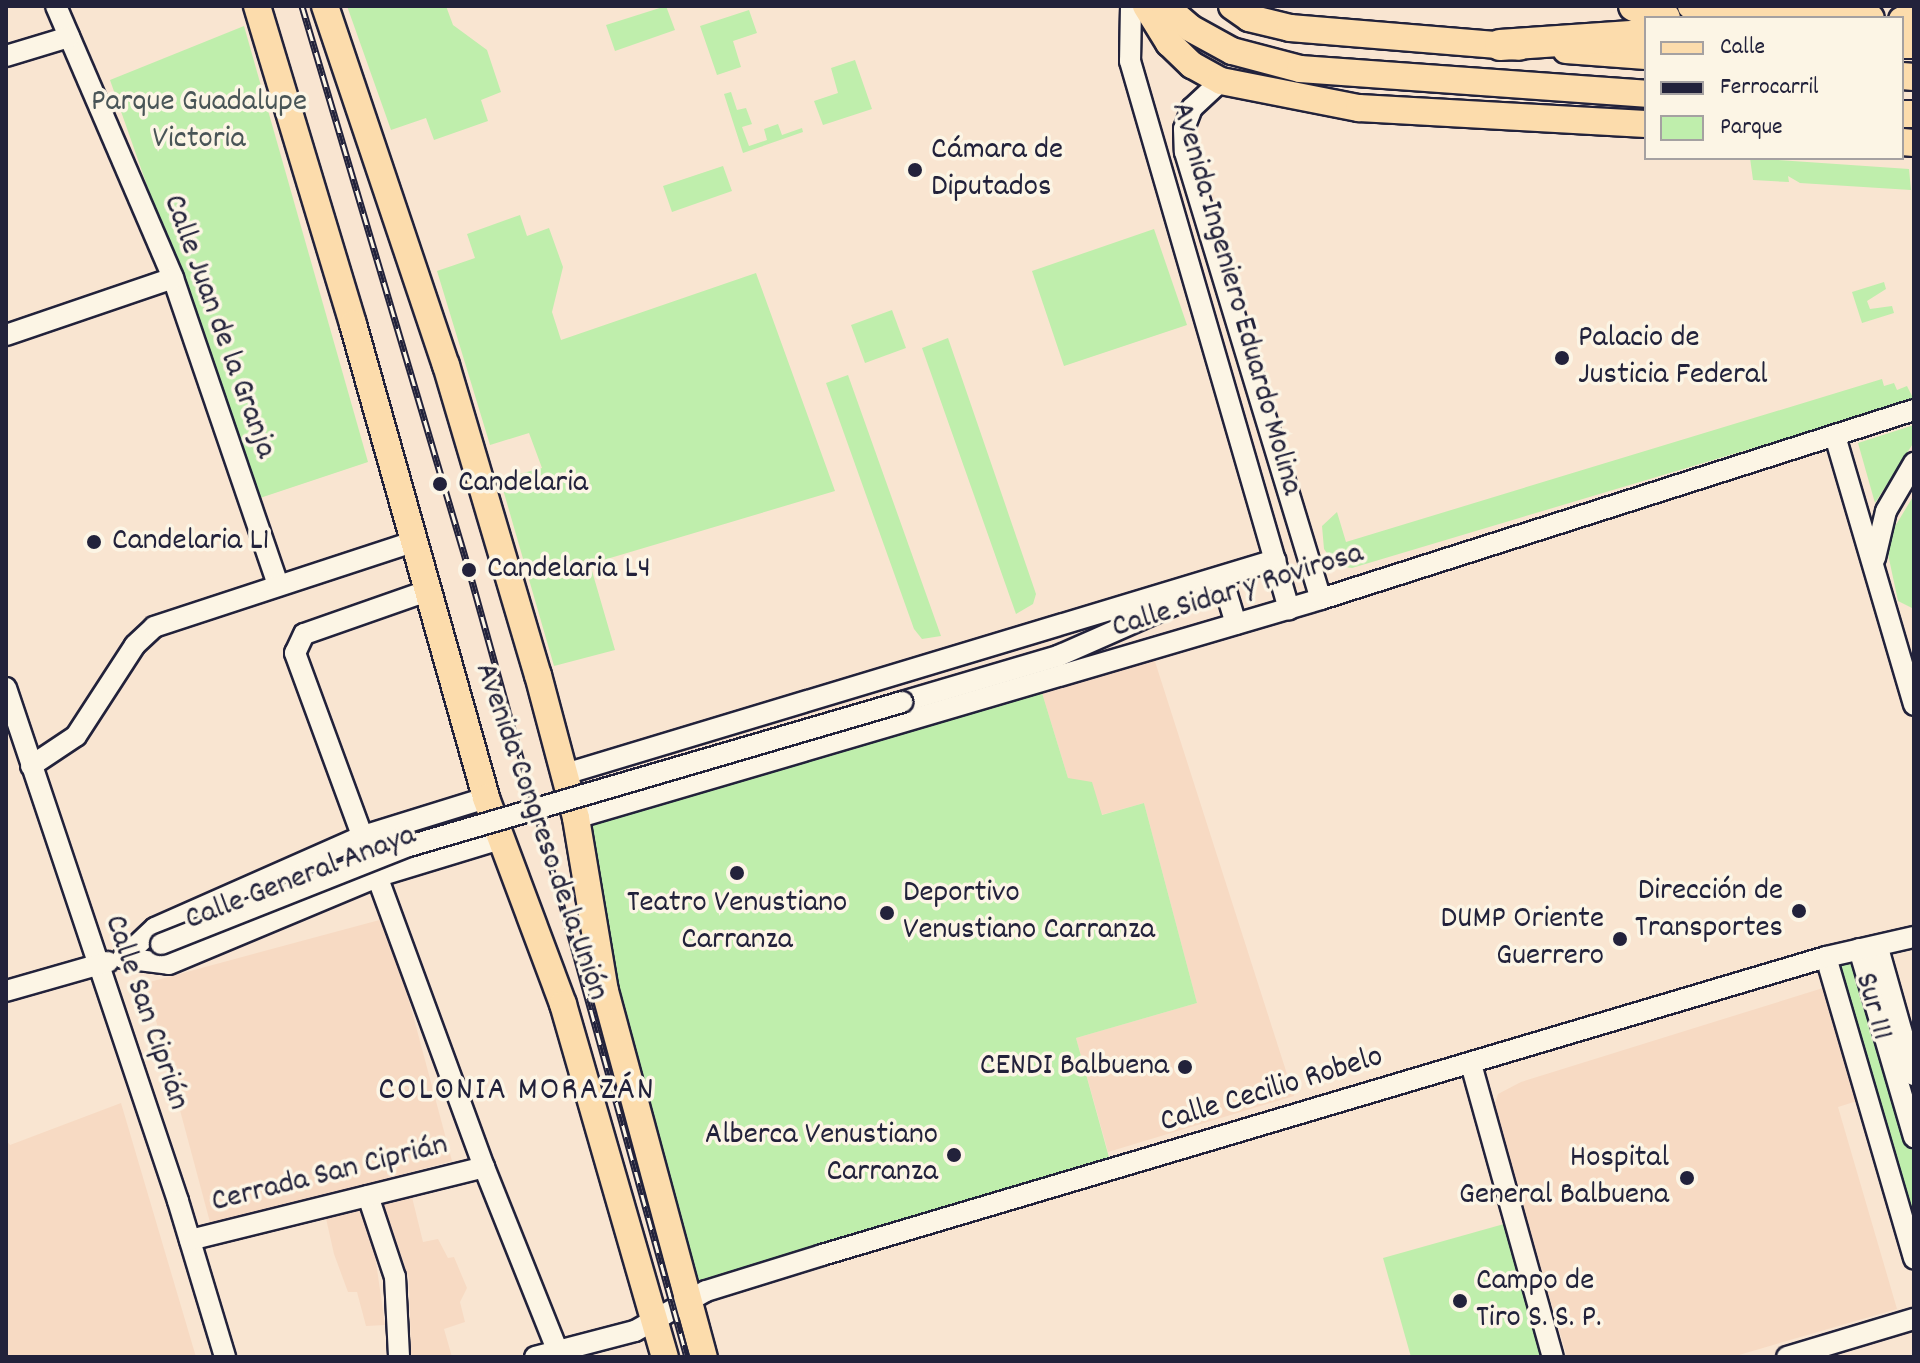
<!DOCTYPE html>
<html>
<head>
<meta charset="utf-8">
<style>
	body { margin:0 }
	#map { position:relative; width:1920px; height:1363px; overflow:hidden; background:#f9e5d1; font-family:Dekko,sans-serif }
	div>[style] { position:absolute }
	.built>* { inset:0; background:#f7dac3 }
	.green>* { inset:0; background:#bfeeac }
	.roads { filter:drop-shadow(2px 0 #22223b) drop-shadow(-2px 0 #22223b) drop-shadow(0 2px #22223b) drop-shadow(0 -2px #22223b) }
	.minor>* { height:20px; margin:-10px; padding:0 10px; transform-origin:10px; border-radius:10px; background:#fcf5e5 }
	.major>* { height:26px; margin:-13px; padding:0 13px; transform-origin:13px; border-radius:13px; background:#fcdcac }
	.highway>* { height:30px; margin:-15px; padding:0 15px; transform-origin:15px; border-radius:15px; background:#fcdcac }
	.rail>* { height:7px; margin-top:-3.5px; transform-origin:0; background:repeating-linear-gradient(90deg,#fcf5e5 0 12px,#22223b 0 24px); box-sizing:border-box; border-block:2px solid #22223b }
	.bridges { filter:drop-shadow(2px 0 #22223b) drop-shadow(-2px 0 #22223b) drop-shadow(0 2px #22223b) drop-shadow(0 -2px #22223b) }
	.minor-bridge>* { height:20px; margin:-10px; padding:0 10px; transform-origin:10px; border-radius:10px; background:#fcf5e5 }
	.dots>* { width:22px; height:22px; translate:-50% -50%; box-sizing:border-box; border:4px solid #fcf5e5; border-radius:50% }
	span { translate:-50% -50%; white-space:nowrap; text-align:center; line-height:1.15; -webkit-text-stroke:7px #fcf5e5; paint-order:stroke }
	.park-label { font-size:32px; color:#495557 }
	.poi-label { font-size:32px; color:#22223b }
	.left { translate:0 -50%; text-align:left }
	.right { translate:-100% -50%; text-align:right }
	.street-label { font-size:32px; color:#22223b }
	.neighbourhood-label { font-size:34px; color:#22223b; letter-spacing:2px }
	.frame { position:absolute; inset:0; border:8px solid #22223b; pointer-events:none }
	.legend { position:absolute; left:1644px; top:16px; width:260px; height:144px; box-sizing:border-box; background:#fcf5e5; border:2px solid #a5a1a1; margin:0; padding:10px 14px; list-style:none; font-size:24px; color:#22223b }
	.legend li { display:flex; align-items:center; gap:16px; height:40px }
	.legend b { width:40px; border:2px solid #a5a1a1 }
</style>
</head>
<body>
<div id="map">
	<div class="built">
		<div style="clip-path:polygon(1151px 649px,1294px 1096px,1108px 1152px,1076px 1038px,1197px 1003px,1144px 803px,1101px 815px,1068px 778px,1039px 683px)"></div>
		<div style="clip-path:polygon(387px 918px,452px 1161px,211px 1226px,146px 983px)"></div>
		<div style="clip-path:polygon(1823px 988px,1857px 1101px,1838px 1107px,1897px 1309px,1732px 1357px,1567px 1357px,1494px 1107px,1498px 1094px,1521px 1082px)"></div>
		<div style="clip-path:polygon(121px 1103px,196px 1357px,6px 1357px,6px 1140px,10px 1145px)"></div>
		<div style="clip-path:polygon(411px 1193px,423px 1242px,438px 1239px,448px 1258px,454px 1257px,467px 1288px,460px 1302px,465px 1322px,444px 1329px,452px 1357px,411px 1357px,409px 1279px,382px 1199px)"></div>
		<div style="clip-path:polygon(359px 1205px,375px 1255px,385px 1325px,366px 1326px,357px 1292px,348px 1292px,334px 1254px,325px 1214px)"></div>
	</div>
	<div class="green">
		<div style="clip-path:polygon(347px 6px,446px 6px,453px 25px,487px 50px,501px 92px,481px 100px,488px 121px,434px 140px,426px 118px,391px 130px)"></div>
		<div style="clip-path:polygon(666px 6px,675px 30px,615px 51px,606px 25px)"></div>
		<div style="clip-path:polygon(749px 10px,757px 33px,733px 41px,741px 67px,717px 75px,700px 26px)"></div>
		<div style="clip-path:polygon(244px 26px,368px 462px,257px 499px,110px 80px)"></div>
		<div style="clip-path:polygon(855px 60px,872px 109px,823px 125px,814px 101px,838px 93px,831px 68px)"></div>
		<div style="clip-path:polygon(731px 92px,737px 110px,746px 108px,752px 124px,742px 127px,749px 146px,767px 140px,764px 129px,778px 124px,782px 135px,802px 128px,803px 132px,743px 153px,724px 94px)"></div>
		<div style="clip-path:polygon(1750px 158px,1909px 169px,1911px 190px,1800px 183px,1788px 176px,1789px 182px,1753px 180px)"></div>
		<div style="clip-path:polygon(723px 166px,732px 191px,672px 212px,663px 186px)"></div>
		<div style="clip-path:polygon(520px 215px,527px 236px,549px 228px,563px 267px,552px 312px,561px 340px,756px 273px,835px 491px,590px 564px,615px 650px,554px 666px,500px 479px,542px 468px,529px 433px,490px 445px,437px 271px,475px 258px,467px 234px)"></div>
		<div style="clip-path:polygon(1154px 229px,1187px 325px,1064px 366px,1032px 271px)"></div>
		<div style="clip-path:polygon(1884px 282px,1886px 289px,1867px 301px,1870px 309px,1892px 306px,1894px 313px,1862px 323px,1852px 292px)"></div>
		<div style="clip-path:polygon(892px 310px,906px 348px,865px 363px,851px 325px)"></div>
		<div style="clip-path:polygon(948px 338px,1036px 594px,1033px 604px,1016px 614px,922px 348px)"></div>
		<div style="clip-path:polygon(848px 375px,941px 636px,922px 639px,914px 629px,826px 383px)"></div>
		<div style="clip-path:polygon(1882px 379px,1884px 386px,1894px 383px,1897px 390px,1907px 386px,1914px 400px,1352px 568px,1336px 566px,1324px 549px,1322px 526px,1337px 512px,1346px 542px)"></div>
		<div style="clip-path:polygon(1914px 425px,1914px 442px,1875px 503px,1858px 443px)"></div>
		<div style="clip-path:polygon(1914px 495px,1914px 609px,1898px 601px,1888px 554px,1894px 528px)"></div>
		<div style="clip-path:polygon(1039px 683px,1068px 778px,1092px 782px,1102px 815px,1144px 803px,1197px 1003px,1076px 1038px,1110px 1161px,693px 1282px,636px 1096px,588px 824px)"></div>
		<div style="clip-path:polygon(1853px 959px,1914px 1154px,1914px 1228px,1837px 972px,1839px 964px)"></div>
		<div style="clip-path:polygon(1504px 1224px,1541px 1357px,1411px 1357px,1383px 1258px)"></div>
	</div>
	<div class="roads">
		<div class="minor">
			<div style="left:56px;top:6px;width:296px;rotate:66.7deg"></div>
			<div style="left:173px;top:278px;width:324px;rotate:71.1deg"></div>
			<div style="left:1131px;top:6px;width:55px;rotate:91deg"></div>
			<div style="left:1130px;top:61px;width:571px;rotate:73.82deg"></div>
			<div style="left:6px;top:56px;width:66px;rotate:-16.8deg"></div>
			<div style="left:1221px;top:81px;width:40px;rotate:137deg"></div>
			<div style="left:1192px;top:108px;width:22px;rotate:111deg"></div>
			<div style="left:1184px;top:129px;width:23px;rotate:88deg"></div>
			<div style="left:1185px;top:152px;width:467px;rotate:73.1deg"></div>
			<div style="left:6px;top:335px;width:176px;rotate:-18.8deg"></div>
			<div style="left:1835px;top:436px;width:280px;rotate:73.6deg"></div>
			<div style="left:1875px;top:558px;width:48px;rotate:-76.8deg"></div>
			<div style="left:1886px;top:511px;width:56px;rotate:-59.7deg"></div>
			<div style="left:1222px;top:578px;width:48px;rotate:73.1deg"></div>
			<div style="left:427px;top:591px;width:130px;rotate:160.7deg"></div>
			<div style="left:304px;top:634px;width:21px;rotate:115deg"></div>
			<div style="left:295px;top:653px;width:548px;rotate:69.81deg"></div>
			<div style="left:484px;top:1167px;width:199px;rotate:68.2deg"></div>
			<div style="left:6px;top:688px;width:541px;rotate:71.46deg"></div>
			<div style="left:178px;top:1201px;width:163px;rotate:73.2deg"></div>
			<div style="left:902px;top:702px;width:163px;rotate:-16.4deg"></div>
			<div style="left:1058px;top:656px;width:141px;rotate:-23.8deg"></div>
			<div style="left:31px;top:766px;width:54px;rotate:-33.7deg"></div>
			<div style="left:76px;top:736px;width:108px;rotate:-57deg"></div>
			<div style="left:135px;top:645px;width:26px;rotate:-43deg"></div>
			<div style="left:154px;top:627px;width:272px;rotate:-18.2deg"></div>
			<div style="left:565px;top:774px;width:742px;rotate:-16.77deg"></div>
			<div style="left:576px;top:818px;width:777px;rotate:-16.38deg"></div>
			<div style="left:1321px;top:599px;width:622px;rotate:-17.68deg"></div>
			<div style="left:1878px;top:948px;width:132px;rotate:74.2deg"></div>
			<div style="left:1859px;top:949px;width:196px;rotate:73.7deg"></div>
			<div style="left:1826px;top:957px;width:314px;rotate:73.7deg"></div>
			<div style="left:123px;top:958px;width:46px;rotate:7.4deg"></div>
			<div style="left:169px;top:964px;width:228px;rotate:-22.7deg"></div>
			<div style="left:379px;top:876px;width:127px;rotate:-17deg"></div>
			<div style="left:123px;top:958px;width:44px;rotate:-43.2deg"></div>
			<div style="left:155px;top:928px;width:227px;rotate:-23.9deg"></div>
			<div style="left:363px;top:836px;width:129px;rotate:-17.2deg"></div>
			<div style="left:6px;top:991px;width:106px;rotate:-15.9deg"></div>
			<div style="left:1471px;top:1064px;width:304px;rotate:74.4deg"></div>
			<div style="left:368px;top:1196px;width:85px;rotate:71.6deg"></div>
			<div style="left:395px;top:1277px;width:80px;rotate:87.1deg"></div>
			<div style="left:190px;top:1240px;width:303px;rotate:-13.9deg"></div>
			<div style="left:535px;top:1357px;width:103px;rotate:-14.6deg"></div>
			<div style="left:635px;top:1331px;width:81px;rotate:-29.4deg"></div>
			<div style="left:706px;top:1291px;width:121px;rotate:-17.2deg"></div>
			<div style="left:822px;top:1255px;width:1047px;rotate:-16.53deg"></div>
			<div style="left:1826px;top:957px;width:90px;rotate:-12.8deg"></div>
			<div style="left:1787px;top:1357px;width:133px;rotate:-16.7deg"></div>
		</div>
		<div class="major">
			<div style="left:257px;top:6px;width:332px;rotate:73.2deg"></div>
			<div style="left:353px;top:324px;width:492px;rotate:74.3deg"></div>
			<div style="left:486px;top:798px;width:220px;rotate:69.5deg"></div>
			<div style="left:563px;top:1004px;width:367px;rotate:73.9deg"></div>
			<div style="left:325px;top:6px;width:379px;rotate:71.4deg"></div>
			<div style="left:446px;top:365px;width:323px;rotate:73.5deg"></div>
			<div style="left:538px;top:675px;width:148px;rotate:75.1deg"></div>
			<div style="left:576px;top:818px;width:175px;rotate:80.5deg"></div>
			<div style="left:605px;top:991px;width:379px;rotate:74.9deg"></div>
			<div style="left:1146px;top:6px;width:44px;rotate:58.1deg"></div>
			<div style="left:1169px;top:43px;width:32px;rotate:44deg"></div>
			<div style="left:1192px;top:65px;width:33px;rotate:29deg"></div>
			<div style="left:1221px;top:81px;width:141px;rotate:11.1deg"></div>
			<div style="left:1359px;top:108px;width:287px;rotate:3.2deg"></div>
			<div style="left:1165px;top:6px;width:33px;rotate:41deg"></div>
			<div style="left:1190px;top:28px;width:48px;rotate:28.7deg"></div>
			<div style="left:1232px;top:51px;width:70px;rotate:14.8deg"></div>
			<div style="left:1300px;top:69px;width:347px;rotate:4.1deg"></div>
			<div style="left:1232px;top:6px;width:21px;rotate:35deg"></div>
			<div style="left:1249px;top:18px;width:42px;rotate:13.7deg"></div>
			<div style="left:1290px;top:28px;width:230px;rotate:4.7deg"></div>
			<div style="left:1691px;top:6px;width:180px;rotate:3.8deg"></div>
			<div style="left:1902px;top:20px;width:12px;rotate:5deg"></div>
			<div style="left:1566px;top:50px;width:80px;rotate:4.3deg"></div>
			<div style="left:1902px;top:76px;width:12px;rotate:5deg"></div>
			<div style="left:1902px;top:114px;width:12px"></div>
			<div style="left:1902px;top:142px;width:12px;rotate:5deg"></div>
		</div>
		<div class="highway">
			<div style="left:1634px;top:6px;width:33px;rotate:21deg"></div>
			<div style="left:1902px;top:43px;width:12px"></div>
			<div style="left:1500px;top:45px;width:146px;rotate:-3.9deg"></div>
		</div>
	</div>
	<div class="rail">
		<div style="left:302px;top:6px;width:588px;rotate:73.51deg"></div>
		<div style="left:469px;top:570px;width:817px;rotate:74.52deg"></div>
	</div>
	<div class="bridges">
		<div class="minor-bridge">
			<div style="left:161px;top:944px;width:267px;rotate:-21.6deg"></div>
			<div style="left:409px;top:846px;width:514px;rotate:-16.28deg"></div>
		</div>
	</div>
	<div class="dots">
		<div style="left:915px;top:170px;background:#22223b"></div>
		<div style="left:1562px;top:358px;background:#22223b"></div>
		<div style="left:440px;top:484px;background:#22223b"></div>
		<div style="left:94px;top:542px;background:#22223b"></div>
		<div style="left:469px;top:570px;background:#22223b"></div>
		<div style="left:737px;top:873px;background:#22223b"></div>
		<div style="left:1799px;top:911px;background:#22223b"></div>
		<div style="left:887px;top:913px;background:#22223b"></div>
		<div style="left:1620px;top:939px;background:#22223b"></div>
		<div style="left:1185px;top:1067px;background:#22223b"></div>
		<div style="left:954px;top:1155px;background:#22223b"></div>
		<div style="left:1687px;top:1178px;background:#22223b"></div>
		<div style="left:1460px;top:1301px;background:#22223b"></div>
	</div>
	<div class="park-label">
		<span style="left:199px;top:122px">Parque Guadalupe<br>Victoria</span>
	</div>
	<div class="poi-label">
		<span class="left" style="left:931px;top:170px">Cámara de<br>Diputados</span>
		<span class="left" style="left:1578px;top:358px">Palacio de<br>Justicia Federal</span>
		<span class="left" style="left:458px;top:484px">Candelaria</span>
		<span class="left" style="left:112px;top:542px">Candelaria L1</span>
		<span class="left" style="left:487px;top:570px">Candelaria L4</span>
		<span class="right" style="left:1783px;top:911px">Dirección de<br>Transportes</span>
		<span class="left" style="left:903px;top:913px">Deportivo<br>Venustiano Carranza</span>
		<span style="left:737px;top:923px">Teatro Venustiano<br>Carranza</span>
		<span class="right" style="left:1604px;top:939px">DUMP Oriente<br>Guerrero</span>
		<span class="right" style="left:1169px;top:1067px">CENDI Balbuena</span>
		<span class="right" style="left:938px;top:1155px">Alberca Venustiano<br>Carranza</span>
		<span class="right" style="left:1669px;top:1178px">Hospital<br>General Balbuena</span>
		<span class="left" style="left:1476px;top:1301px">Campo de<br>Tiro S. S. P.</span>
	</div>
	<div class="street-label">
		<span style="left:1235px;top:299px;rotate:74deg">Avenida Ingeniero Eduardo Molina</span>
		<span style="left:218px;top:327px;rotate:70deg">Calle Juan de la Granja</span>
		<span style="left:1238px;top:592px;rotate:-17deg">Calle Sidar y Rovirosa</span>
		<span style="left:540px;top:832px;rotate:71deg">Avenida Congreso de la Unión</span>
		<span style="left:301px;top:879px;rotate:-21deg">Calle General Anaya</span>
		<span style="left:1872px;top:1007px;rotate:74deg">Sur 111</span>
		<span style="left:145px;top:1013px;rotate:71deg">Calle San Ciprián</span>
		<span style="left:1272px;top:1091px;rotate:-17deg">Calle Cecilio Robelo</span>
		<span style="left:330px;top:1175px;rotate:-14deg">Cerrada San Ciprián</span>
	</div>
	<div class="neighbourhood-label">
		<span style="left:517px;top:1092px">COLONIA MORAZÁN</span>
	</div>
	<div class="frame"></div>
	<ul class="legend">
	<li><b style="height:10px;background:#fcdcac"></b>Calle</li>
	<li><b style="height:10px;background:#22223b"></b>Ferrocarril</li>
	<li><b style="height:22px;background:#bfeeac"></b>Parque</li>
	</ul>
</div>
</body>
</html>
